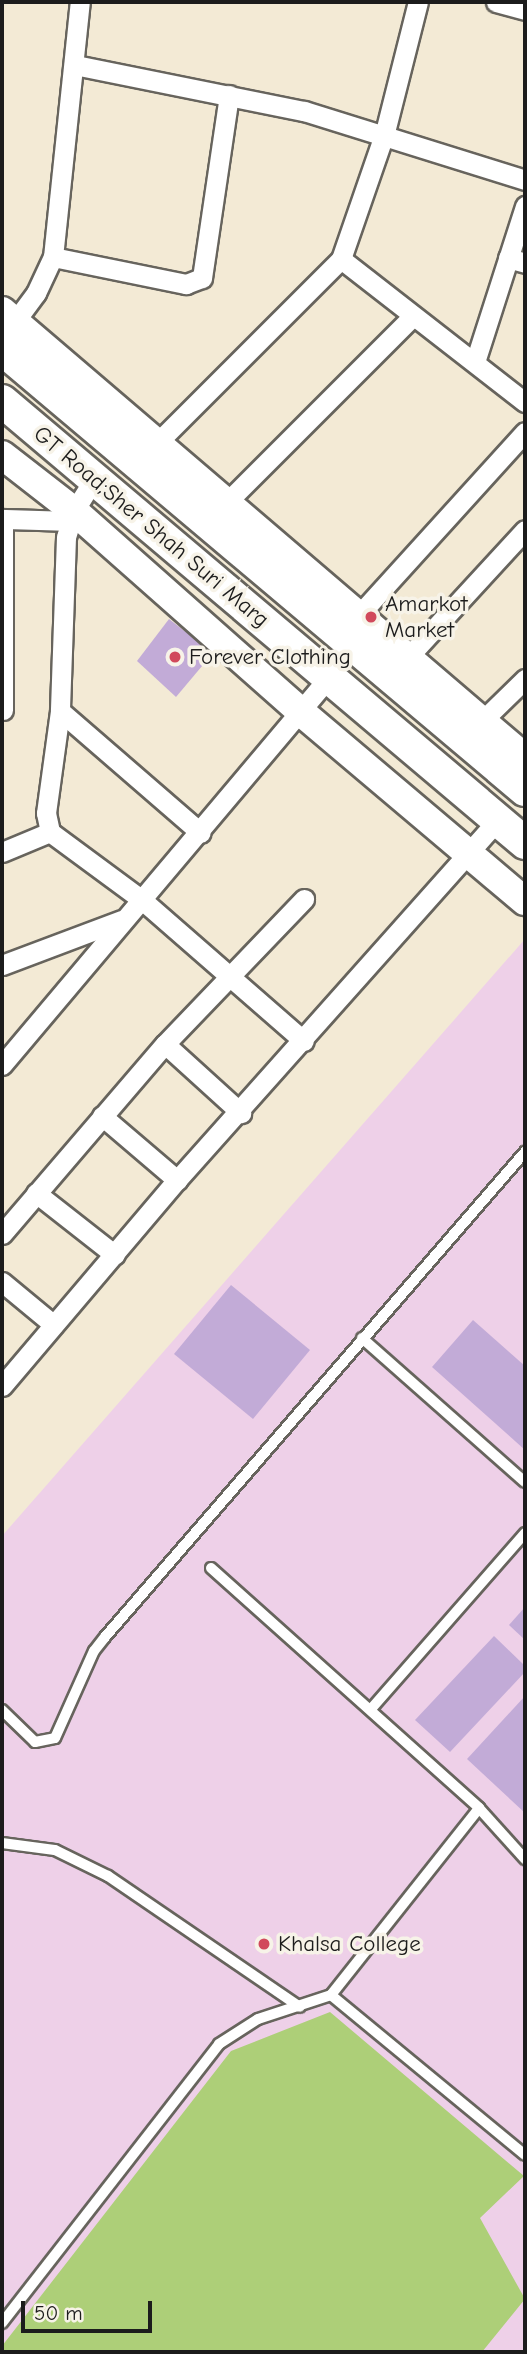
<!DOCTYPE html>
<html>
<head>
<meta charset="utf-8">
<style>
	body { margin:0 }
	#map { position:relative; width:527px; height:2354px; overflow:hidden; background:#f3ead5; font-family:"Comic Neue",sans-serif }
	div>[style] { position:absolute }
	.built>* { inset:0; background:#eed0e8 }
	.green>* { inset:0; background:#adcf78 }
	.building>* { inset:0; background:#c2abd7 }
	.roads { filter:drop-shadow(2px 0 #67645d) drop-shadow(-2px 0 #67645d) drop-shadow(0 2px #67645d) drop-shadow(0 -2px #67645d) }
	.service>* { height:10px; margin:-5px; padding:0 5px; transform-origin:5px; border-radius:5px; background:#fff }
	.minor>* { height:19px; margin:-9.5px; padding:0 9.5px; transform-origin:9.5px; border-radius:9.5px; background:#fff }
	.secondary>* { height:28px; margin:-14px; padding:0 14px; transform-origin:14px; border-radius:14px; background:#fff }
	.primary>* { height:32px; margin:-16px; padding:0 16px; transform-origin:16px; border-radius:16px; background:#fff }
	.dots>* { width:19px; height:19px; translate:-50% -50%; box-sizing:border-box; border:4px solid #f7f3e8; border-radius:50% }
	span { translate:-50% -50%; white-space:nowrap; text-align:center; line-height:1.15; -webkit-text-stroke:7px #f7f3e8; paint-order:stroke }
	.street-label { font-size:23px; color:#1c1c1c }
	.poi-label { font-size:23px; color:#1c1c1c }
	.left { translate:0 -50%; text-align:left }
	.frame { position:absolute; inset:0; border:4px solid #1c1c1c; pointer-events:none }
	.scale { position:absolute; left:21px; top:2301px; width:131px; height:32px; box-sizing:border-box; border:4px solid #1c1c1c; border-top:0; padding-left:9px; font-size:21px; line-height:24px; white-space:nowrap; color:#1c1c1c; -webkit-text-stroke:5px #f7f3e8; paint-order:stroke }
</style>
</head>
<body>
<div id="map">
	<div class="built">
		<div style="clip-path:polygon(525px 939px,525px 2352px,2px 2352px,2px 1536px)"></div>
	</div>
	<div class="green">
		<div style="clip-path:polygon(330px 2012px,524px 2176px,480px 2218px,525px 2299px,482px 2352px,2px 2352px,2px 2346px,231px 2051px)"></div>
	</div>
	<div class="building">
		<div style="clip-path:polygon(169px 619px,213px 653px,176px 697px,137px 661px)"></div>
		<div style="clip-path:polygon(231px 1285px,310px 1350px,253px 1419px,174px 1354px)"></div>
		<div style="clip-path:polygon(473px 1320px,525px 1366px,525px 1450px,432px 1367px)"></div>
		<div style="clip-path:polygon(525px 1607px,525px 1640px,509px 1625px)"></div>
		<div style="clip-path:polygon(494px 1636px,525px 1666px,525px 1672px,450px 1752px,415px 1720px)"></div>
		<div style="clip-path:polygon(525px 1696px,525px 1813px,467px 1759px)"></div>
	</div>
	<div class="roads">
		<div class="service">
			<div style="left:362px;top:1338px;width:217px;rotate:41.5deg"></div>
			<div style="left:211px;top:1568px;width:360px;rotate:41.8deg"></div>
			<div style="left:479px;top:1808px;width:69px;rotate:48deg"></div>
			<div style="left:371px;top:1709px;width:234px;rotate:-48.8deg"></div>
			<div style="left:2px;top:1710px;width:46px;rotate:44.1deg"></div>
			<div style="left:35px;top:1742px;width:20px;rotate:-11deg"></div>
			<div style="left:55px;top:1738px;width:95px;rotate:-65.9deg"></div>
			<div style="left:94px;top:1651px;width:18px;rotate:-52deg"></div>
			<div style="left:105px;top:1637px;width:642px;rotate:-49.11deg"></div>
			<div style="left:2px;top:1843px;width:53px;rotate:7.5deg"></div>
			<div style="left:55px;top:1850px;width:59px;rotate:26.1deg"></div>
			<div style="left:108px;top:1876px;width:232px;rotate:34.3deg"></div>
			<div style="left:331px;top:1995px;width:251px;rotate:39.5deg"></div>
			<div style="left:2px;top:2323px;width:353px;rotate:-52.1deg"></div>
			<div style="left:219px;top:2044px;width:46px;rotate:-32.7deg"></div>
			<div style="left:258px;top:2019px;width:77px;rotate:-18.2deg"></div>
			<div style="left:331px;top:1995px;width:238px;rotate:-51.6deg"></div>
		</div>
		<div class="minor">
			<div style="left:496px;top:2px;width:30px;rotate:15deg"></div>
			<div style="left:75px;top:65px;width:234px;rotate:11.4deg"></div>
			<div style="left:304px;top:111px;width:232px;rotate:17.3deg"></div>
			<div style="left:53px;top:257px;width:136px;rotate:11.5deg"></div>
			<div style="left:186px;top:284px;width:17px;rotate:-21deg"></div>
			<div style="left:202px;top:278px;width:185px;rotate:-81.6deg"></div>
			<div style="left:508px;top:258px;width:18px;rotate:16deg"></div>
			<div style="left:341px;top:259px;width:233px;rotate:37.9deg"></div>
			<div style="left:2px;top:339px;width:57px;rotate:-53.5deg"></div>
			<div style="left:36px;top:293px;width:40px;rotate:-65deg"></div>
			<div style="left:53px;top:257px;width:256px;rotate:-84deg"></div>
			<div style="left:475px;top:362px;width:164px;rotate:-72.2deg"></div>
			<div style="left:157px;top:443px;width:260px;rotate:-45deg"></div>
			<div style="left:341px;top:259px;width:134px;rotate:-70.9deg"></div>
			<div style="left:385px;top:132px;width:134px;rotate:-75.8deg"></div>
			<div style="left:94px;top:479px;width:38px;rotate:122deg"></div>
			<div style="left:74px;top:511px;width:27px;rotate:107deg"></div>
			<div style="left:66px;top:537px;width:174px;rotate:92deg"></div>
			<div style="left:60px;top:711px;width:103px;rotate:97.8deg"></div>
			<div style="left:46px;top:813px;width:19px;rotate:78deg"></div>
			<div style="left:50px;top:832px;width:113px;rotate:36.4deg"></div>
			<div style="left:141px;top:899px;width:216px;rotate:41.1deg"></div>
			<div style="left:227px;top:502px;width:263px;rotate:-45deg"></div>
			<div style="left:2px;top:519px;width:68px;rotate:1.7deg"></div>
			<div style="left:3px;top:519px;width:191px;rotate:90deg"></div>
			<div style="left:358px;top:616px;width:248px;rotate:-47.8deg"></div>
			<div style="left:409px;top:656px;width:171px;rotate:-47.4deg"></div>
			<div style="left:60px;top:711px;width:186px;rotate:40.9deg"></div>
			<div style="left:483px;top:720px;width:59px;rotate:-44.3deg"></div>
			<div style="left:2px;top:852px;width:52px;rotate:-22.6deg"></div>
			<div style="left:2px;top:965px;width:128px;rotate:-20.6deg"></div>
			<div style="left:165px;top:1044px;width:103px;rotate:42.2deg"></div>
			<div style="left:2px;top:1065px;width:507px;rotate:-49.88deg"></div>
			<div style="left:102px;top:1116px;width:99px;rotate:40.5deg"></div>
			<div style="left:36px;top:1193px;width:100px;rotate:38.1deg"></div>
			<div style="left:2px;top:1234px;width:250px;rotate:-49.4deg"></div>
			<div style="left:165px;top:1044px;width:201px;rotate:-46.2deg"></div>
			<div style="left:2px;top:1282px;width:67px;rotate:39.6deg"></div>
			<div style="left:2px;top:1386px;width:270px;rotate:-49.7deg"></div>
			<div style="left:177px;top:1180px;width:482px;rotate:-48.3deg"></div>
		</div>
		<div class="secondary">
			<div style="left:2px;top:311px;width:688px;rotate:40.52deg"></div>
			<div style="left:2px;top:455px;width:91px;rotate:37.9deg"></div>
			<div style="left:74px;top:511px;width:303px;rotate:41.5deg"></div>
			<div style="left:301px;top:712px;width:293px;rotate:40.2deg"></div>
		</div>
		<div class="primary">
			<div style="left:2px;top:349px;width:684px;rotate:40.14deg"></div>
			<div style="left:2px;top:401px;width:685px;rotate:40.2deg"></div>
		</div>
	</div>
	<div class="dots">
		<div style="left:371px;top:617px;background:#d1495b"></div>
		<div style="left:175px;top:657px;background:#d1495b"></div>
		<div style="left:264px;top:1944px;background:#d1495b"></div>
	</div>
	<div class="street-label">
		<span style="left:151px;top:527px;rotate:40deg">GT Road;Sher Shah Suri Marg</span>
	</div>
	<div class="poi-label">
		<span class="left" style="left:385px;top:617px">Amarkot<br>Market</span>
		<span class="left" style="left:189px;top:657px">Forever Clothing</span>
		<span class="left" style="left:278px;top:1944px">Khalsa College</span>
	</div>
	<div class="frame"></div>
	<div class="scale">50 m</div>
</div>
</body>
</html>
